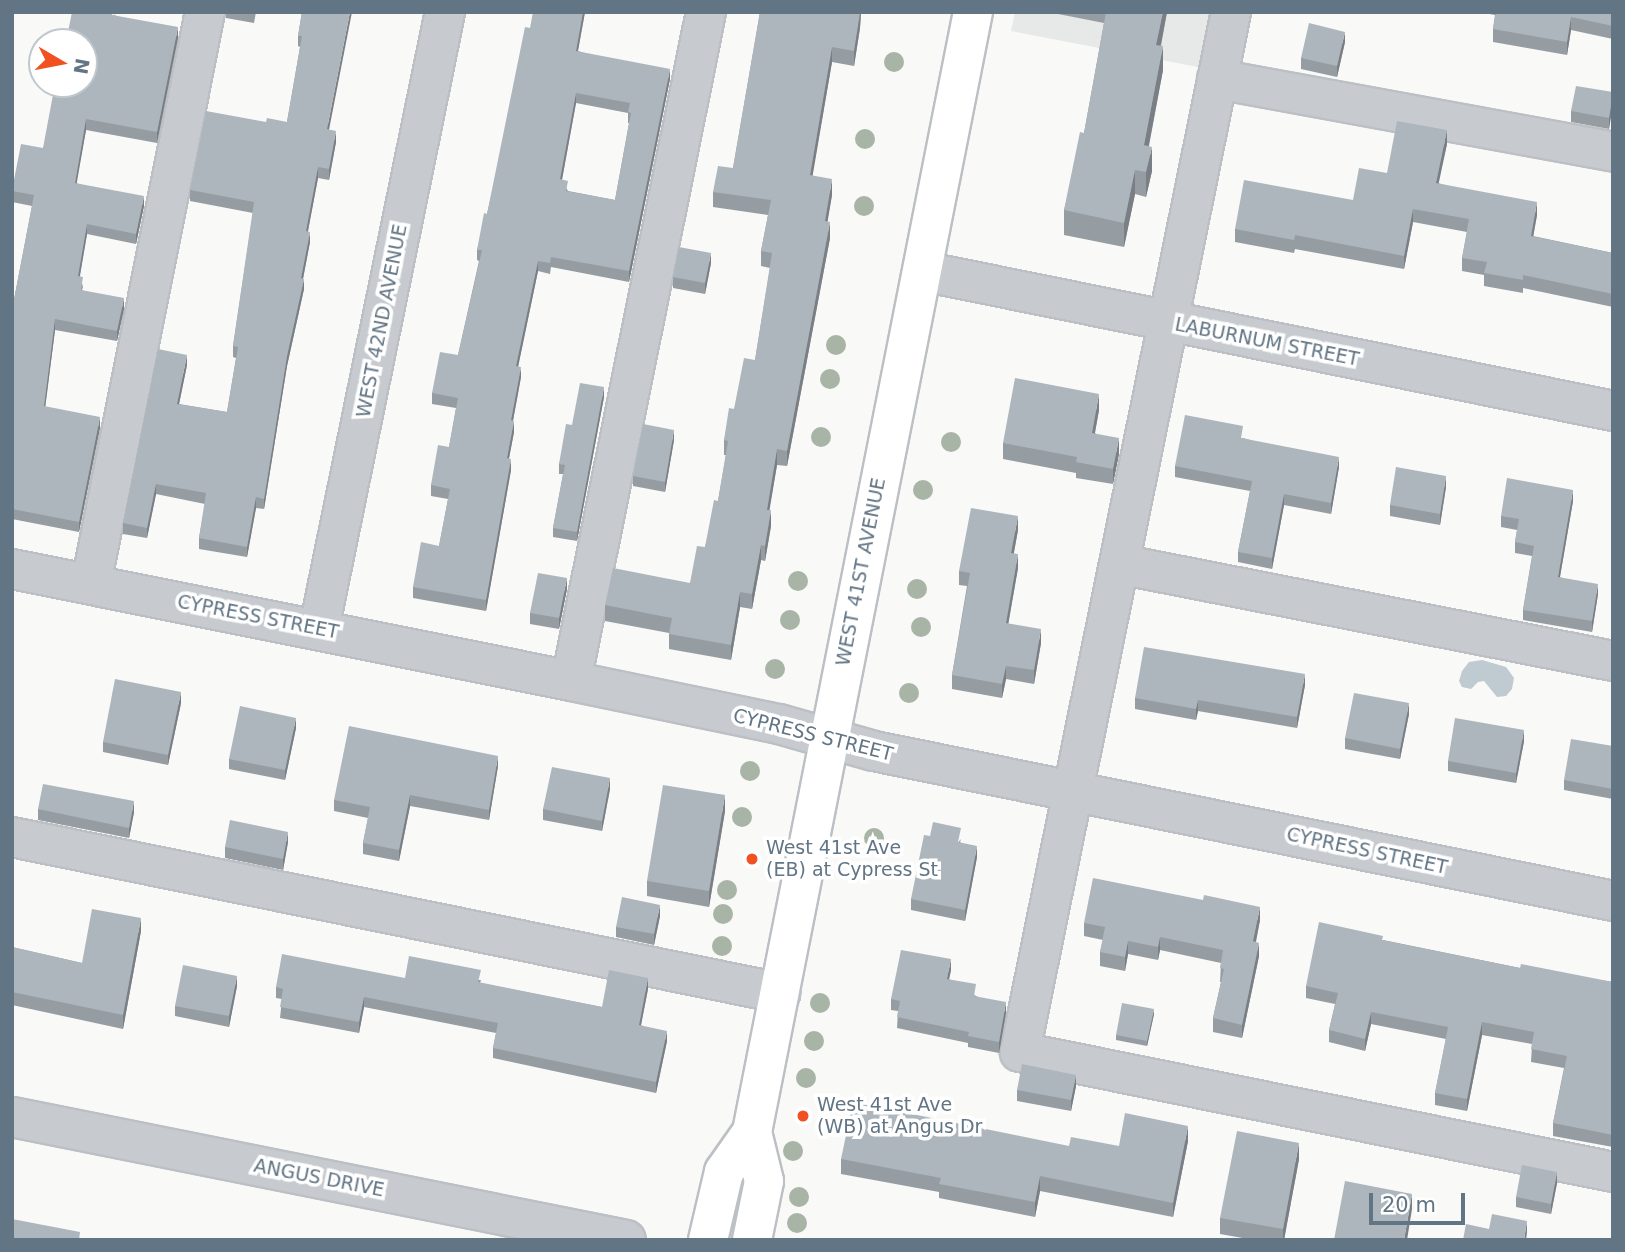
<!DOCTYPE html>
<html>
<head>
<meta charset="utf-8">
<style>
	body { margin:0 }
	#map { position:relative; width:1625px; height:1252px; overflow:hidden; background:#f9f9f7; font-family:"DejaVu Sans",sans-serif }
	div>[style] { position:absolute }
	.built>* { inset:0; background:#e7e8e8 }
	.water>* { inset:0; background:#bfcbd0 }
	.roads { filter:drop-shadow(2px 0 #bcc0c4) drop-shadow(-2px 0 #bcc0c4) drop-shadow(0 2px #bcc0c4) drop-shadow(0 -2px #bcc0c4) }
	.minor>* { height:38px; margin:-19px; padding:0 19px; transform-origin:19px; border-radius:19px; background:#c7cbcf }
	.major>* { height:38px; margin:-19px; padding:0 19px; transform-origin:19px; border-radius:19px; background:#fff }
	.trees>* { width:20px; height:20px; margin:-10px; border-radius:50%; background:#a8b4a5 }
	.wall>* { inset:0; background:#959da2 }
	.shaded-wall>* { inset:0; background:#797f84 }
	.building>* { inset:0; background:#adb6bc }
	.dots>* { width:19px; height:19px; translate:-50% -50%; box-sizing:border-box; border:4px solid #fff; border-radius:50% }
	span { translate:-50% -50%; white-space:nowrap; text-align:center; line-height:1.15; -webkit-text-stroke:7px #fff; paint-order:stroke }
	.street-label { font-size:19px; color:#627584 }
	.poi-label { font-size:19px; color:#627584 }
	.left { translate:0 -50%; text-align:left }
	.frame { position:absolute; inset:0; border:14px solid #627584; pointer-events:none }
	.north { position:absolute; left:28px; top:28px; width:70px; height:70px; box-sizing:border-box; background:#fff; border:2px solid #c0c8ce; border-radius:50%; rotate:100deg; font-size:19px; font-weight:700; line-height:28px; text-align:center; color:#627584 }
	.north::after { content:''; display:block; margin:auto; width:24px; height:32px; background:#f15120; clip-path:polygon(50% 0,100% 100%,50% 72%,0 100%) }
	.scale { position:absolute; left:1369px; top:1193px; width:96px; height:32px; box-sizing:border-box; border:4px solid #627584; border-top:0; padding-left:9px; font-size:21px; line-height:24px; white-space:nowrap; color:#627584; -webkit-text-stroke:5px #fff; paint-order:stroke }
</style>
</head>
<body>
<div id="map">
	<div class="built">
		<div style="clip-path:polygon(1015px 12px,1220px 12px,1208px 69px,1011px 31px)"></div>
	</div>
	<div class="water">
		<div style="clip-path:polygon(1482px 660px,1506px 667px,1514px 678px,1512px 689px,1506px 696px,1497px 697px,1484px 681px,1478px 682px,1471px 689px,1462px 687px,1459px 681px,1462px 671px,1469px 662px)"></div>
	</div>
	<div class="roads">
		<div class="minor">
			<div style="left:1231px;top:12px;width:1061px;rotate:101.47deg"></div>
			<div style="left:1020px;top:1052px;width:605px;rotate:11.44deg"></div>
			<div style="left:1217px;top:79px;width:403px;rotate:10.4deg"></div>
			<div style="left:922px;top:271px;width:705px;rotate:11.45deg"></div>
			<div style="left:1119px;top:564px;width:503px;rotate:11.11deg"></div>
			<div style="left:12px;top:569px;width:570px;rotate:11.33deg"></div>
			<div style="left:571px;top:681px;width:212px;rotate:11.7deg"></div>
			<div style="left:779px;top:724px;width:99px;rotate:15.9deg"></div>
			<div style="left:874px;top:751px;width:754px;rotate:11.47deg"></div>
			<div style="left:91px;top:584px;width:583px;rotate:-78.73deg"></div>
			<div style="left:319px;top:629px;width:630px;rotate:-78.46deg"></div>
			<div style="left:571px;top:681px;width:682px;rotate:-78.59deg"></div>
			<div style="left:12px;top:837px;width:784px;rotate:11.48deg"></div>
			<div style="left:12px;top:1117px;width:626px;rotate:11.33deg"></div>
		</div>
		<div class="major">
			<div style="left:708px;top:1240px;width:70px;rotate:-76.8deg"></div>
			<div style="left:724px;top:1172px;width:49px;rotate:-55deg"></div>
			<div style="left:752px;top:1132px;width:1142px;rotate:-78.84deg"></div>
			<div style="left:752px;top:1240px;width:60px;rotate:-78.5deg"></div>
			<div style="left:764px;top:1181px;width:50px;rotate:-103.8deg"></div>
		</div>
	</div>
	<div class="trees">
		<div style="left:894px;top:62px"></div>
		<div style="left:865px;top:139px"></div>
		<div style="left:864px;top:206px"></div>
		<div style="left:836px;top:345px"></div>
		<div style="left:830px;top:379px"></div>
		<div style="left:821px;top:437px"></div>
		<div style="left:951px;top:442px"></div>
		<div style="left:923px;top:490px"></div>
		<div style="left:798px;top:581px"></div>
		<div style="left:917px;top:589px"></div>
		<div style="left:790px;top:620px"></div>
		<div style="left:921px;top:627px"></div>
		<div style="left:775px;top:669px"></div>
		<div style="left:909px;top:693px"></div>
		<div style="left:750px;top:771px"></div>
		<div style="left:742px;top:817px"></div>
		<div style="left:874px;top:838px"></div>
		<div style="left:727px;top:890px"></div>
		<div style="left:723px;top:914px"></div>
		<div style="left:722px;top:946px"></div>
		<div style="left:820px;top:1003px"></div>
		<div style="left:814px;top:1041px"></div>
		<div style="left:806px;top:1078px"></div>
		<div style="left:793px;top:1151px"></div>
		<div style="left:799px;top:1197px"></div>
		<div style="left:797px;top:1223px"></div>
	</div>
	<div class="wall">
		<div style="clip-path:polygon(115px 12px,114px 15px,178px 38px,157px 143px,86px 130px,76px 183px,144px 206px,136px 244px,87px 234px,80px 276px,83px 287px,82px 290px,124px 309px,117px 341px,55px 330px,45px 407px,100px 428px,79px 532px,12px 519px,12px 310px,32px 206px,12px 202px,12px 190px,43px 148px,84px 84px)"></div>
		<div style="clip-path:polygon(226px 12px,256px 12px,254px 23px,226px 18px)"></div>
		<div style="clip-path:polygon(302px 12px,329px 130px,336px 142px,329px 180px,318px 178px,308px 231px,310px 242px,303px 279px,304px 289px,287px 366px,264px 509px,256px 508px,247px 557px,199px 549px,199px 538px,205px 504px,156px 494px,147px 538px,123px 534px,123px 523px,187px 365px,179px 404px,227px 412px,236px 358px,233px 357px,233px 346px,253px 213px,190px 201px,190px 190px,266px 122px,287px 122px,300px 47px,298px 46px,298px 36px)"></div>
		<div style="clip-path:polygon(evenodd,585px 12px,578px 51px,670px 79px,629px 282px,551px 267px,550px 274px,538px 271px,518px 366px,521px 377px,513px 421px,514px 432px,509px 458px,511px 470px,486px 611px,413px 598px,413px 587px,439px 546px,448px 499px,431px 496px,431px 485px,449px 447px,456px 408px,432px 404px,432px 393px,458px 355px,479px 261px,477px 260px,477px 250px,487px 214px,530px 28px,585px 12px,576px 103px,628px 113px,628px 123px,629px 123px,615px 200px,568px 191px,562px 180px,576px 103px)"></div>
		<div style="clip-path:polygon(760px 12px,861px 12px,860px 28px,854px 66px,832px 62px,812px 176px,832px 195px,827px 222px,830px 238px,787px 466px,777px 465px,769px 510px,771px 526px,765px 561px,761px 560px,752px 609px,740px 607px,731px 660px,669px 649px,669px 633px,605px 621px,605px 605px,690px 583px,705px 547px,718px 501px,726px 455px,724px 455px,724px 440px,734px 409px,755px 360px,770px 268px,761px 266px,761px 251px,768px 215px,713px 207px,713px 192px,733px 168px)"></div>
		<div style="clip-path:polygon(1048px 12px,1167px 12px,1161px 46px,1163px 70px,1149px 146px,1152px 171px,1146px 197px,1135px 194px,1124px 247px,1064px 235px,1064px 210px,1084px 133px,1104px 23px)"></div>
		<div style="clip-path:polygon(1478px 12px,1613px 12px,1613px 39px,1571px 30px,1567px 55px,1493px 42px,1493px 29px,1495px 15px)"></div>
		<div style="clip-path:polygon(1345px 42px,1337px 77px,1301px 69px,1301px 58px)"></div>
		<div style="clip-path:polygon(1613px 92px,1609px 129px,1571px 122px,1571px 111px)"></div>
		<div style="clip-path:polygon(1447px 144px,1438px 183px,1537px 215px,1533px 236px,1613px 253px,1613px 307px,1523px 288px,1523px 293px,1484px 286px,1484px 275px,1462px 271px,1462px 258px,1467px 232px,1413px 222px,1404px 269px,1295px 249px,1294px 253px,1235px 242px,1235px 229px,1353px 200px,1387px 173px)"></div>
		<div style="clip-path:polygon(711px 263px,705px 294px,673px 288px,673px 277px)"></div>
		<div style="clip-path:polygon(604px 397px,577px 541px,553px 537px,553px 528px,563px 474px,559px 474px,559px 464px,572px 425px)"></div>
		<div style="clip-path:polygon(1099px 410px,1095px 433px,1119px 454px,1113px 484px,1076px 478px,1076px 473px,1003px 459px,1003px 443px)"></div>
		<div style="clip-path:polygon(1243px 438px,1339px 467px,1331px 514px,1284px 505px,1272px 569px,1238px 562px,1238px 552px,1250px 491px,1175px 477px,1175px 466px)"></div>
		<div style="clip-path:polygon(674px 440px,665px 492px,633px 486px,633px 476px)"></div>
		<div style="clip-path:polygon(1446px 487px,1440px 525px,1390px 516px,1390px 505px)"></div>
		<div style="clip-path:polygon(1573px 501px,1560px 577px,1598px 594px,1592px 632px,1523px 620px,1523px 610px,1532px 556px,1515px 553px,1515px 542px,1517px 530px,1501px 527px,1501px 516px)"></div>
		<div style="clip-path:polygon(1018px 530px,1014px 553px,1018px 568px,1008px 624px,1041px 643px,1034px 684px,1006px 679px,1002px 698px,952px 689px,952px 675px,967px 586px,959px 585px,959px 571px)"></div>
		<div style="clip-path:polygon(567px 589px,559px 629px,530px 624px,530px 613px)"></div>
		<div style="clip-path:polygon(1305px 685px,1297px 728px,1198px 711px,1196px 720px,1135px 709px,1135px 698px)"></div>
		<div style="clip-path:polygon(181px 703px,168px 765px,103px 752px,103px 742px)"></div>
		<div style="clip-path:polygon(1409px 714px,1400px 759px,1345px 749px,1345px 738px)"></div>
		<div style="clip-path:polygon(296px 728px,285px 780px,229px 769px,229px 759px)"></div>
		<div style="clip-path:polygon(1524px 741px,1516px 783px,1448px 771px,1448px 761px)"></div>
		<div style="clip-path:polygon(1613px 746px,1613px 799px,1564px 790px,1564px 780px)"></div>
		<div style="clip-path:polygon(498px 766px,489px 820px,410px 806px,399px 861px,363px 854px,363px 843px,368px 818px,334px 811px,334px 800px)"></div>
		<div style="clip-path:polygon(610px 789px,602px 831px,543px 820px,543px 809px)"></div>
		<div style="clip-path:polygon(38px 809px,134px 812px,129px 838px,38px 820px)"></div>
		<div style="clip-path:polygon(725px 811px,709px 907px,647px 896px,647px 881px)"></div>
		<div style="clip-path:polygon(961px 839px,960px 842px,977px 857px,965px 921px,911px 910px,911px 899px)"></div>
		<div style="clip-path:polygon(288px 842px,283px 870px,225px 858px,225px 847px)"></div>
		<div style="clip-path:polygon(660px 916px,654px 945px,616px 937px,616px 927px)"></div>
		<div style="clip-path:polygon(1260px 920px,1256px 942px,1259px 956px,1242px 1038px,1213px 1032px,1213px 1018px,1221px 982px,1220px 982px,1221px 963px,1160px 950px,1158px 960px,1128px 954px,1125px 971px,1100px 966px,1100px 952px,1103px 940px,1084px 936px,1084px 923px)"></div>
		<div style="clip-path:polygon(141px 931px,123px 1029px,12px 1005px,12px 947px,82px 963px)"></div>
		<div style="clip-path:polygon(1383px 940px,1520px 968px,1613px 982px,1613px 1147px,1553px 1136px,1553px 1123px,1564px 1068px,1531px 1062px,1532px 1044px,1482px 1035px,1467px 1111px,1435px 1105px,1435px 1093px,1446px 1039px,1371px 1024px,1365px 1051px,1329px 1042px,1329px 1030px,1335px 1004px,1306px 998px,1306px 986px)"></div>
		<div style="clip-path:polygon(951px 970px,949px 979px,976px 996px,1006px 1013px,999px 1053px,968px 1047px,968px 1043px,897px 1028px,898px 1011px,891px 1010px,891px 999px)"></div>
		<div style="clip-path:polygon(405px 978px,481px 980px,480px 983px,602px 1007px,648px 989px,641px 1025px,667px 1041px,656px 1093px,493px 1058px,493px 1048px,496px 1033px,364px 1007px,359px 1033px,280px 1018px,282px 999px,276px 998px,276px 987px)"></div>
		<div style="clip-path:polygon(237px 986px,229px 1027px,175px 1016px,175px 1006px)"></div>
		<div style="clip-path:polygon(1154px 1014px,1147px 1046px,1116px 1040px,1116px 1035px)"></div>
		<div style="clip-path:polygon(1076px 1086px,1071px 1111px,1017px 1101px,1017px 1090px)"></div>
		<div style="clip-path:polygon(1188px 1141px,1173px 1217px,1040px 1191px,1035px 1217px,939px 1198px,939px 1192px,841px 1174px,841px 1159px,1069px 1146px,1119px 1146px)"></div>
		<div style="clip-path:polygon(1299px 1159px,1284px 1240px,1254px 1240px,1220px 1234px,1220px 1218px)"></div>
		<div style="clip-path:polygon(1557px 1183px,1551px 1214px,1516px 1207px,1516px 1197px)"></div>
	</div>
	<div class="shaded-wall">
		<div style="clip-path:polygon(350px 12px,352px 12px,327px 140px,327px 129px)"></div>
		<div style="clip-path:polygon(583px 12px,585px 12px,576px 61px,576px 51px)"></div>
		<div style="clip-path:polygon(858px 12px,861px 12px,860px 28px,854px 66px,854px 51px)"></div>
		<div style="clip-path:polygon(1163px 12px,1167px 12px,1156px 69px,1156px 45px)"></div>
		<div style="clip-path:polygon(1571px 17px,1571px 30px,1567px 55px,1567px 42px)"></div>
		<div style="clip-path:polygon(178px 27px,178px 38px,157px 143px,157px 132px)"></div>
		<div style="clip-path:polygon(1345px 32px,1345px 42px,1337px 77px,1337px 66px)"></div>
		<div style="clip-path:polygon(1163px 46px,1163px 70px,1144px 170px,1144px 145px)"></div>
		<div style="clip-path:polygon(832px 47px,832px 62px,810px 191px,810px 175px)"></div>
		<div style="clip-path:polygon(670px 69px,670px 79px,629px 282px,629px 271px)"></div>
		<div style="clip-path:polygon(576px 93px,576px 103px,560px 190px,560px 179px)"></div>
		<div style="clip-path:polygon(1613px 95px,1613px 105px,1609px 129px,1609px 118px)"></div>
		<div style="clip-path:polygon(86px 119px,86px 130px,75px 193px,75px 183px)"></div>
		<div style="clip-path:polygon(1447px 130px,1447px 144px,1436px 196px,1436px 183px)"></div>
		<div style="clip-path:polygon(336px 131px,336px 142px,329px 180px,329px 169px)"></div>
		<div style="clip-path:polygon(1152px 147px,1152px 171px,1146px 197px,1146px 172px)"></div>
		<div style="clip-path:polygon(318px 167px,318px 178px,306px 241px,306px 231px)"></div>
		<div style="clip-path:polygon(1135px 170px,1135px 194px,1124px 247px,1124px 223px)"></div>
		<div style="clip-path:polygon(832px 179px,832px 195px,825px 237px,825px 221px)"></div>
		<div style="clip-path:polygon(144px 196px,144px 206px,136px 244px,136px 234px)"></div>
		<div style="clip-path:polygon(1537px 202px,1537px 215px,1531px 249px,1531px 236px)"></div>
		<div style="clip-path:polygon(1413px 209px,1413px 222px,1404px 269px,1404px 256px)"></div>
		<div style="clip-path:polygon(830px 222px,830px 238px,787px 466px,787px 451px)"></div>
		<div style="clip-path:polygon(87px 224px,87px 234px,78px 286px,78px 276px)"></div>
		<div style="clip-path:polygon(310px 232px,310px 242px,301px 289px,301px 278px)"></div>
		<div style="clip-path:polygon(711px 253px,711px 263px,705px 294px,705px 283px)"></div>
		<div style="clip-path:polygon(538px 261px,538px 271px,516px 377px,516px 366px)"></div>
		<div style="clip-path:polygon(304px 279px,304px 289px,287px 366px,264px 509px,264px 499px,287px 356px)"></div>
		<div style="clip-path:polygon(124px 298px,124px 309px,117px 341px,117px 331px)"></div>
		<div style="clip-path:polygon(55px 319px,55px 330px,44px 417px,44px 406px)"></div>
		<div style="clip-path:polygon(187px 355px,187px 365px,177px 414px,177px 404px)"></div>
		<div style="clip-path:polygon(521px 367px,521px 377px,511px 431px,511px 420px)"></div>
		<div style="clip-path:polygon(604px 387px,604px 397px,577px 541px,577px 532px)"></div>
		<div style="clip-path:polygon(1099px 394px,1099px 410px,1092px 448px,1092px 433px)"></div>
		<div style="clip-path:polygon(100px 417px,100px 428px,79px 532px,79px 522px)"></div>
		<div style="clip-path:polygon(514px 421px,514px 432px,507px 469px,507px 458px)"></div>
		<div style="clip-path:polygon(674px 430px,674px 440px,665px 492px,665px 482px)"></div>
		<div style="clip-path:polygon(1119px 438px,1119px 454px,1113px 484px,1113px 469px)"></div>
		<div style="clip-path:polygon(777px 449px,777px 465px,767px 525px,767px 510px)"></div>
		<div style="clip-path:polygon(1339px 457px,1339px 467px,1331px 514px,1331px 503px)"></div>
		<div style="clip-path:polygon(511px 459px,511px 470px,486px 611px,486px 600px)"></div>
		<div style="clip-path:polygon(1446px 476px,1446px 487px,1440px 525px,1440px 514px)"></div>
		<div style="clip-path:polygon(156px 484px,156px 494px,147px 538px,147px 528px)"></div>
		<div style="clip-path:polygon(1573px 490px,1573px 501px,1558px 588px,1558px 577px)"></div>
		<div style="clip-path:polygon(1284px 494px,1284px 505px,1272px 569px,1272px 558px)"></div>
		<div style="clip-path:polygon(256px 497px,256px 508px,247px 557px,247px 547px)"></div>
		<div style="clip-path:polygon(771px 510px,771px 526px,765px 561px,765px 546px)"></div>
		<div style="clip-path:polygon(1018px 516px,1018px 530px,1011px 567px,1011px 553px)"></div>
		<div style="clip-path:polygon(761px 545px,761px 560px,752px 609px,752px 594px)"></div>
		<div style="clip-path:polygon(1018px 554px,1018px 568px,1006px 637px,1006px 623px)"></div>
		<div style="clip-path:polygon(567px 578px,567px 589px,559px 629px,559px 618px)"></div>
		<div style="clip-path:polygon(1598px 584px,1598px 594px,1592px 632px,1592px 621px)"></div>
		<div style="clip-path:polygon(740px 592px,740px 607px,731px 660px,731px 645px)"></div>
		<div style="clip-path:polygon(1041px 629px,1041px 643px,1034px 684px,1034px 670px)"></div>
		<div style="clip-path:polygon(1006px 666px,1006px 679px,1002px 698px,1002px 684px)"></div>
		<div style="clip-path:polygon(1305px 674px,1305px 685px,1297px 728px,1297px 717px)"></div>
		<div style="clip-path:polygon(181px 692px,181px 703px,168px 765px,168px 755px)"></div>
		<div style="clip-path:polygon(1198px 700px,1198px 711px,1196px 720px,1196px 709px)"></div>
		<div style="clip-path:polygon(1409px 703px,1409px 714px,1400px 759px,1400px 749px)"></div>
		<div style="clip-path:polygon(296px 718px,296px 728px,285px 780px,285px 770px)"></div>
		<div style="clip-path:polygon(1524px 730px,1524px 741px,1516px 783px,1516px 773px)"></div>
		<div style="clip-path:polygon(498px 756px,498px 766px,489px 820px,489px 810px)"></div>
		<div style="clip-path:polygon(610px 778px,610px 789px,602px 831px,602px 821px)"></div>
		<div style="clip-path:polygon(410px 795px,410px 806px,399px 861px,399px 850px)"></div>
		<div style="clip-path:polygon(725px 795px,725px 811px,709px 907px,709px 891px)"></div>
		<div style="clip-path:polygon(134px 801px,134px 812px,129px 838px,129px 828px)"></div>
		<div style="clip-path:polygon(288px 832px,288px 842px,283px 870px,283px 859px)"></div>
		<div style="clip-path:polygon(977px 846px,977px 857px,965px 921px,965px 910px)"></div>
		<div style="clip-path:polygon(660px 905px,660px 916px,654px 945px,654px 934px)"></div>
		<div style="clip-path:polygon(1260px 907px,1260px 920px,1253px 955px,1253px 941px)"></div>
		<div style="clip-path:polygon(141px 918px,141px 931px,123px 1029px,123px 1015px)"></div>
		<div style="clip-path:polygon(1160px 937px,1160px 950px,1158px 960px,1158px 947px)"></div>
		<div style="clip-path:polygon(1128px 941px,1128px 954px,1125px 971px,1125px 957px)"></div>
		<div style="clip-path:polygon(1259px 943px,1259px 956px,1242px 1038px,1242px 1025px)"></div>
		<div style="clip-path:polygon(951px 959px,951px 970px,947px 989px,947px 979px)"></div>
		<div style="clip-path:polygon(237px 976px,237px 986px,229px 1027px,229px 1016px)"></div>
		<div style="clip-path:polygon(648px 978px,648px 989px,639px 1035px,639px 1025px)"></div>
		<div style="clip-path:polygon(364px 997px,364px 1007px,359px 1033px,359px 1022px)"></div>
		<div style="clip-path:polygon(1006px 1002px,1006px 1013px,999px 1053px,999px 1042px)"></div>
		<div style="clip-path:polygon(1154px 1009px,1154px 1014px,1147px 1046px,1147px 1041px)"></div>
		<div style="clip-path:polygon(1371px 1012px,1371px 1024px,1365px 1051px,1365px 1039px)"></div>
		<div style="clip-path:polygon(1482px 1022px,1482px 1035px,1467px 1111px,1467px 1099px)"></div>
		<div style="clip-path:polygon(667px 1031px,667px 1041px,656px 1093px,656px 1082px)"></div>
		<div style="clip-path:polygon(1076px 1075px,1076px 1086px,1071px 1111px,1071px 1100px)"></div>
		<div style="clip-path:polygon(1188px 1126px,1188px 1141px,1173px 1217px,1173px 1203px)"></div>
		<div style="clip-path:polygon(1299px 1143px,1299px 1159px,1284px 1240px,1283px 1240px,1283px 1229px)"></div>
		<div style="clip-path:polygon(1557px 1172px,1557px 1183px,1551px 1214px,1551px 1204px)"></div>
		<div style="clip-path:polygon(1040px 1176px,1040px 1191px,1035px 1217px,1035px 1202px)"></div>
		<div style="clip-path:polygon(1412px 1194px,1412px 1209px,1407px 1240px,1404px 1240px)"></div>
		<div style="clip-path:polygon(1527px 1221px,1527px 1232px,1526px 1240px,1524px 1240px)"></div>
	</div>
	<div class="building">
		<div style="clip-path:polygon(72px 12px,113px 12px,112px 15px,178px 27px,157px 132px,86px 119px,75px 183px,144px 196px,136px 234px,87px 224px,78px 276px,83px 277px,81px 290px,124px 298px,117px 331px,55px 319px,44px 406px,100px 417px,79px 522px,12px 509px,12px 310px,34px 195px,12px 191px,12px 190px,21px 144px,43px 148px,55px 84px,84px 84px,84px 42px,66px 42px)"></div>
		<div style="clip-path:polygon(302px 12px,350px 12px,327px 129px,336px 131px,329px 169px,318px 167px,306px 231px,310px 232px,301px 278px,304px 279px,287px 356px,264px 499px,256px 497px,247px 547px,199px 538px,206px 493px,156px 484px,147px 528px,123px 523px,158px 349px,187px 355px,177px 404px,227px 412px,238px 347px,233px 346px,254px 202px,190px 190px,206px 111px,266px 122px,267px 118px,287px 122px,302px 36px,298px 36px)"></div>
		<div style="clip-path:polygon(evenodd,533px 12px,583px 12px,576px 51px,670px 69px,629px 271px,551px 257px,550px 263px,538px 261px,516px 366px,521px 367px,511px 420px,514px 421px,507px 458px,511px 459px,486px 600px,413px 587px,421px 542px,439px 546px,450px 489px,431px 485px,438px 445px,449px 447px,458px 398px,432px 393px,440px 352px,458px 355px,482px 250px,477px 250px,484px 213px,487px 214px,525px 27px,530px 28px,533px 12px,576px 93px,630px 103px,628px 112px,631px 113px,615px 200px,566px 191px,568px 181px,560px 179px,576px 93px)"></div>
		<div style="clip-path:polygon(760px 12px,860px 13px,854px 51px,832px 47px,810px 175px,832px 179px,825px 221px,830px 222px,787px 451px,777px 449px,767px 510px,771px 510px,765px 546px,761px 545px,752px 594px,740px 592px,731px 645px,669px 634px,672px 618px,605px 605px,613px 568px,690px 583px,697px 546px,705px 547px,714px 500px,718px 501px,728px 441px,724px 440px,729px 408px,734px 409px,744px 358px,755px 360px,772px 253px,761px 251px,771px 200px,713px 192px,718px 166px,733px 168px)"></div>
		<div style="clip-path:polygon(1106px 12px,1163px 12px,1156px 45px,1163px 46px,1144px 145px,1152px 147px,1146px 172px,1135px 170px,1124px 223px,1064px 210px,1080px 132px,1084px 133px)"></div>
		<div style="clip-path:polygon(1496px 12px,1613px 12px,1613px 26px,1571px 17px,1567px 42px,1493px 29px)"></div>
		<div style="clip-path:polygon(1309px 23px,1345px 32px,1337px 66px,1301px 58px)"></div>
		<div style="clip-path:polygon(1576px 86px,1613px 92px,1609px 118px,1571px 111px)"></div>
		<div style="clip-path:polygon(1397px 121px,1447px 130px,1436px 183px,1537px 202px,1531px 236px,1613px 253px,1613px 294px,1523px 275px,1523px 280px,1484px 273px,1487px 262px,1462px 258px,1469px 219px,1413px 209px,1404px 256px,1295px 235px,1294px 240px,1235px 229px,1244px 180px,1353px 200px,1359px 168px,1387px 173px)"></div>
		<div style="clip-path:polygon(679px 247px,711px 253px,705px 283px,673px 277px)"></div>
		<div style="clip-path:polygon(1015px 378px,1099px 394px,1092px 433px,1119px 438px,1113px 469px,1076px 462px,1077px 457px,1003px 443px)"></div>
		<div style="clip-path:polygon(580px 383px,604px 387px,577px 532px,553px 528px,565px 465px,559px 464px,566px 424px,572px 425px)"></div>
		<div style="clip-path:polygon(1185px 415px,1243px 426px,1241px 438px,1339px 457px,1331px 503px,1284px 494px,1272px 558px,1238px 552px,1252px 481px,1175px 466px)"></div>
		<div style="clip-path:polygon(643px 424px,674px 430px,665px 482px,633px 476px)"></div>
		<div style="clip-path:polygon(1396px 467px,1446px 476px,1440px 514px,1390px 505px)"></div>
		<div style="clip-path:polygon(1507px 478px,1573px 490px,1558px 577px,1598px 584px,1592px 621px,1523px 610px,1534px 546px,1515px 542px,1519px 519px,1501px 516px)"></div>
		<div style="clip-path:polygon(971px 508px,1018px 516px,1011px 553px,1018px 554px,1006px 623px,1041px 629px,1034px 670px,1006px 666px,1002px 684px,952px 675px,970px 573px,959px 571px)"></div>
		<div style="clip-path:polygon(538px 573px,567px 578px,559px 618px,530px 613px)"></div>
		<div style="clip-path:polygon(1144px 647px,1305px 674px,1297px 717px,1198px 700px,1196px 709px,1135px 698px)"></div>
		<div style="clip-path:polygon(115px 679px,181px 692px,168px 755px,103px 742px)"></div>
		<div style="clip-path:polygon(1354px 693px,1409px 703px,1400px 749px,1345px 738px)"></div>
		<div style="clip-path:polygon(240px 706px,296px 718px,285px 770px,229px 759px)"></div>
		<div style="clip-path:polygon(1455px 718px,1524px 730px,1516px 773px,1448px 761px)"></div>
		<div style="clip-path:polygon(349px 726px,498px 756px,489px 810px,410px 795px,399px 850px,363px 843px,370px 807px,334px 800px)"></div>
		<div style="clip-path:polygon(1571px 739px,1613px 746px,1613px 789px,1564px 780px)"></div>
		<div style="clip-path:polygon(552px 767px,610px 778px,602px 821px,543px 809px)"></div>
		<div style="clip-path:polygon(43px 784px,134px 801px,129px 828px,38px 809px)"></div>
		<div style="clip-path:polygon(663px 785px,725px 795px,709px 891px,647px 881px)"></div>
		<div style="clip-path:polygon(230px 820px,288px 832px,283px 859px,225px 847px)"></div>
		<div style="clip-path:polygon(933px 822px,961px 828px,958px 842px,977px 846px,965px 910px,911px 899px,924px 835px,930px 836px)"></div>
		<div style="clip-path:polygon(1093px 878px,1203px 900px,1204px 895px,1260px 907px,1253px 941px,1259px 943px,1242px 1025px,1213px 1018px,1224px 969px,1220px 968px,1223px 950px,1160px 937px,1158px 947px,1128px 941px,1125px 957px,1100px 952px,1105px 927px,1084px 923px)"></div>
		<div style="clip-path:polygon(622px 897px,660px 905px,654px 934px,616px 927px)"></div>
		<div style="clip-path:polygon(92px 909px,141px 918px,123px 1015px,12px 992px,12px 947px,82px 963px)"></div>
		<div style="clip-path:polygon(1319px 922px,1383px 936px,1382px 940px,1520px 968px,1521px 964px,1613px 982px,1613px 1135px,1553px 1123px,1567px 1056px,1531px 1049px,1534px 1032px,1482px 1022px,1467px 1099px,1435px 1093px,1448px 1027px,1371px 1012px,1365px 1039px,1329px 1030px,1338px 993px,1306px 986px)"></div>
		<div style="clip-path:polygon(901px 950px,951px 959px,947px 979px,976px 984px,974px 996px,1006px 1002px,999px 1042px,968px 1036px,969px 1032px,897px 1017px,900px 1001px,891px 999px)"></div>
		<div style="clip-path:polygon(282px 954px,405px 978px,409px 956px,481px 970px,478px 982px,602px 1007px,609px 970px,648px 978px,639px 1025px,667px 1031px,656px 1082px,493px 1048px,498px 1023px,364px 997px,359px 1022px,280px 1007px,283px 989px,276px 987px)"></div>
		<div style="clip-path:polygon(183px 965px,237px 976px,229px 1016px,175px 1006px)"></div>
		<div style="clip-path:polygon(1122px 1003px,1154px 1009px,1147px 1041px,1116px 1035px)"></div>
		<div style="clip-path:polygon(1022px 1064px,1076px 1075px,1071px 1100px,1017px 1090px)"></div>
		<div style="clip-path:polygon(853px 1102px,1069px 1146px,1071px 1137px,1119px 1146px,1125px 1113px,1188px 1126px,1173px 1203px,1040px 1176px,1035px 1202px,939px 1184px,941px 1178px,841px 1159px)"></div>
		<div style="clip-path:polygon(1237px 1131px,1299px 1143px,1283px 1229px,1220px 1218px)"></div>
		<div style="clip-path:polygon(1522px 1165px,1557px 1172px,1551px 1204px,1516px 1197px)"></div>
		<div style="clip-path:polygon(1345px 1181px,1412px 1194px,1404px 1240px,1334px 1240px)"></div>
		<div style="clip-path:polygon(1492px 1214px,1527px 1221px,1524px 1240px,1463px 1240px,1466px 1224px,1489px 1229px)"></div>
		<div style="clip-path:polygon(12px 1219px,80px 1232px,79px 1240px,12px 1240px)"></div>
	</div>
	<div class="dots">
		<div style="left:752px;top:859px;background:#f15120"></div>
		<div style="left:803px;top:1116px;background:#f15120"></div>
	</div>
	<div class="street-label">
		<span style="left:382px;top:321px;rotate:-79deg">WEST 42ND AVENUE</span>
		<span style="left:1267px;top:342px;rotate:11deg">LABURNUM STREET</span>
		<span style="left:861px;top:572px;rotate:-79deg">WEST 41ST AVENUE</span>
		<span style="left:258px;top:617px;rotate:11deg">CYPRESS STREET</span>
		<span style="left:813px;top:735px;rotate:14deg">CYPRESS STREET</span>
		<span style="left:1367px;top:851px;rotate:12deg">CYPRESS STREET</span>
		<span style="left:319px;top:1178px;rotate:11deg">ANGUS DRIVE</span>
	</div>
	<div class="poi-label">
		<span class="left" style="left:766px;top:859px">West 41st Ave<br>(EB) at Cypress St</span>
		<span class="left" style="left:817px;top:1116px">West 41st Ave<br>(WB) at Angus Dr</span>
	</div>
	<div class="frame"></div>
	<div class="north">N</div>
	<div class="scale">20 m</div>
</div>
</body>
</html>
